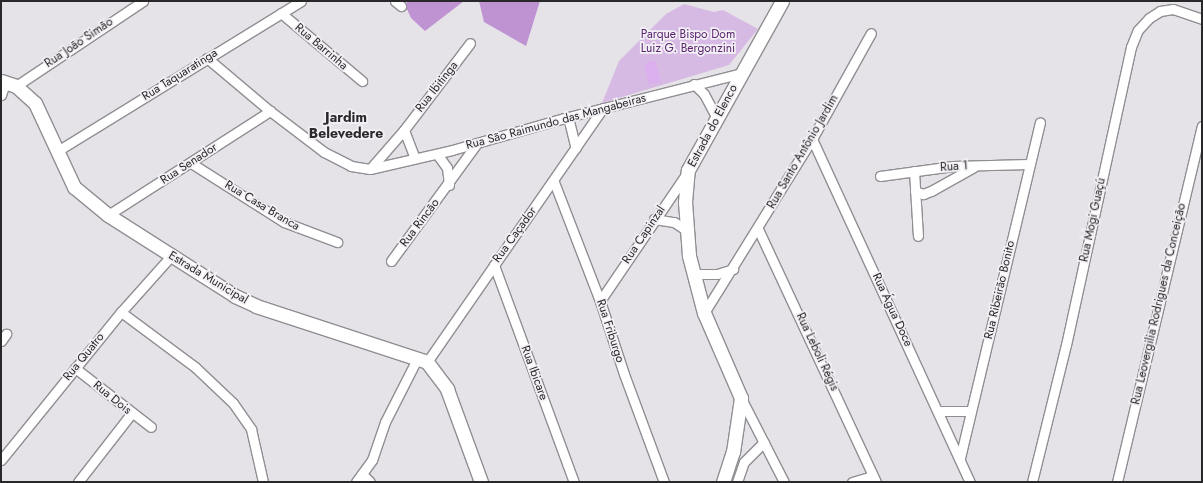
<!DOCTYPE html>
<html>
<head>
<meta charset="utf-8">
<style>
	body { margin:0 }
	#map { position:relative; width:1203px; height:483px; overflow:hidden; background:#e6e3e8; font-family:Jost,sans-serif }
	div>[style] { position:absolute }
	.green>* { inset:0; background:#d7bae3 }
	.forest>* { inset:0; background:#bf93d2 }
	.building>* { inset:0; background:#dbaeee }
	.roads { filter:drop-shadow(1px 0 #918e93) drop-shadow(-1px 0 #918e93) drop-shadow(0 1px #918e93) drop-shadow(0 -1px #918e93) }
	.street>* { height:9px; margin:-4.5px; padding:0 4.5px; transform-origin:4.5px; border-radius:4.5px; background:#fff }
	.secondary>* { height:13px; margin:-6.5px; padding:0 6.5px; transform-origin:6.5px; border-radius:6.5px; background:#fff }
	span { translate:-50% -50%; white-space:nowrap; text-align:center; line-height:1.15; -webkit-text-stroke:3.5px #f3f0f5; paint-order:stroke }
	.park-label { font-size:12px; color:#5b256f }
	.street-label { font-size:12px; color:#282729 }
	.quarter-label { font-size:14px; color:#2c292d; font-weight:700 }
	.frame { position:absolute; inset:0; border:2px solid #282729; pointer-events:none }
</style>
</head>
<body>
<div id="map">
	<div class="green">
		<div style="clip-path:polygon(684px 4px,714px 12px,723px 10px,758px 29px,729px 65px,602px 103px,619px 61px,666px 14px)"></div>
	</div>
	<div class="forest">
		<div style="clip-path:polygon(407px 1px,464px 1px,425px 31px,411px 18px,406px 7px)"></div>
		<div style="clip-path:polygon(479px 1px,540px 1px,526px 46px,484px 22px)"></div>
	</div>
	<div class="building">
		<div style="clip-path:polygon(655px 60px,661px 82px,649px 85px,644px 64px)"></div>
	</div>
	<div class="roads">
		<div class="street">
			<div style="left:395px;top:1px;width:8px;rotate:40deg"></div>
			<div style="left:281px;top:13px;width:106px;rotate:40deg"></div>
			<div style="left:207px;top:58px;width:82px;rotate:40.1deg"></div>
			<div style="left:270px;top:111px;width:68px;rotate:37.2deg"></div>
			<div style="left:324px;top:152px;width:30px;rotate:27deg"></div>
			<div style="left:351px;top:166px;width:19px;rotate:9deg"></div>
			<div style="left:370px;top:169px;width:84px;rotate:-13deg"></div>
			<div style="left:452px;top:150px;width:121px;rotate:-15.9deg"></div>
			<div style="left:568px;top:117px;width:179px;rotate:-14.2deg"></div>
			<div style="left:694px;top:84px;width:14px;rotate:45deg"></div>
			<div style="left:704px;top:94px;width:26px;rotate:62deg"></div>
			<div style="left:16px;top:86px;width:153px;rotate:-33.8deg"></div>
			<div style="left:1px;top:95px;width:13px;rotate:-72deg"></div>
			<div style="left:568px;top:117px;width:32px;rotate:76deg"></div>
			<div style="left:404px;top:130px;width:30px;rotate:69deg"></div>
			<div style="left:812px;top:139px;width:378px;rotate:65.3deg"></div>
			<div style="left:59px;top:150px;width:284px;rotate:-31.6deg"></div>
			<div style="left:437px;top:154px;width:17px;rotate:54deg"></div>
			<div style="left:447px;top:168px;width:17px;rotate:83deg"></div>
			<div style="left:191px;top:163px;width:110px;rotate:32.4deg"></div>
			<div style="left:284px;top:222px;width:57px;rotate:20.7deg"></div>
			<div style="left:370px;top:169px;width:52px;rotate:-48.9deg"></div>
			<div style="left:404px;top:130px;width:109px;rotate:-52.8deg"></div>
			<div style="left:914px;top:171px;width:65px;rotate:86.5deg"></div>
			<div style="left:880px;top:176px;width:74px;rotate:-7.8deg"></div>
			<div style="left:953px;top:166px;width:76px;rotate:-1.5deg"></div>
			<div style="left:554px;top:182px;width:128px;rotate:68.9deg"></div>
			<div style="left:600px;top:301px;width:77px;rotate:71.8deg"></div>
			<div style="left:624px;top:374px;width:115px;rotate:69.7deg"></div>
			<div style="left:915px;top:191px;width:9px;rotate:21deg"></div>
			<div style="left:923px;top:194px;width:9px;rotate:-21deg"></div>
			<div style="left:931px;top:191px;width:49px;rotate:-29.2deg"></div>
			<div style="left:108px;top:215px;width:193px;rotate:-32.7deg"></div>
			<div style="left:654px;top:219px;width:20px;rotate:9deg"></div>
			<div style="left:674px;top:222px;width:14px;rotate:34deg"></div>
			<div style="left:758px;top:229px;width:279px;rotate:65deg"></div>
			<div style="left:391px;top:261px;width:146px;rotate:-53.9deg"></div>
			<div style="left:494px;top:265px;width:231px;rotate:69.8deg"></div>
			<div style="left:693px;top:274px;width:24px"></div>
			<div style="left:717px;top:274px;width:17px;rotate:-17deg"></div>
			<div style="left:600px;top:301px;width:155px;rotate:-55.8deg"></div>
			<div style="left:121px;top:312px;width:92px;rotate:36.6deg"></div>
			<div style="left:195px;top:367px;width:52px;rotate:43.5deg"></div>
			<div style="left:233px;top:403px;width:32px;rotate:55deg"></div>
			<div style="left:251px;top:429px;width:54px;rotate:77.2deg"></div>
			<div style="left:704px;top:313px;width:205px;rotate:-58.2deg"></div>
			<div style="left:812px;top:139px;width:121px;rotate:-60.9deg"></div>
			<div style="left:1px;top:341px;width:9px;rotate:-54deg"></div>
			<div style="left:427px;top:362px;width:309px;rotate:-55.3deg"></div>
			<div style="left:75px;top:368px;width:96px;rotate:37.8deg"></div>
			<div style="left:741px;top:398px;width:94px;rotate:62.9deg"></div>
			<div style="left:940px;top:411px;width:29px"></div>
			<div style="left:960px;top:458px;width:345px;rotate:-76.6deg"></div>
			<div style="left:1px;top:460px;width:191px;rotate:-51deg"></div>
			<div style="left:121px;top:312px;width:75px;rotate:-48.2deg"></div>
			<div style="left:362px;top:474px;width:11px;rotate:45deg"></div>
			<div style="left:78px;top:482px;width:86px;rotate:-52.1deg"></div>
			<div style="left:356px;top:482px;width:27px;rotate:-54deg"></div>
			<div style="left:372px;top:460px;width:40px;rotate:-71.1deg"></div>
			<div style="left:385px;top:422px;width:71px;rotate:-63.1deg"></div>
			<div style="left:737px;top:482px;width:21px;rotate:-71deg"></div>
			<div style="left:744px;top:462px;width:28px;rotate:-45deg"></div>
			<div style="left:852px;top:482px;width:22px;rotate:-16deg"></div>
			<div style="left:1032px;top:482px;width:141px;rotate:-76.1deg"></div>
			<div style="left:1066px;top:345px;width:305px;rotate:-77.7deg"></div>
			<div style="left:1131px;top:47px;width:18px;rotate:-68deg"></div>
			<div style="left:1138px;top:30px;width:16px;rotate:-47deg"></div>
			<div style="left:1149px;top:18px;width:13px;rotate:-32deg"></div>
			<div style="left:1160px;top:11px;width:13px;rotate:-9deg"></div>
			<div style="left:1173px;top:9px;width:31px;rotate:19deg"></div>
			<div style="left:1117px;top:482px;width:366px;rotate:-76.6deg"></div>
		</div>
		<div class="secondary">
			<div style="left:1px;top:81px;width:16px;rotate:18deg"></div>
			<div style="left:16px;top:86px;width:25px;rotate:42deg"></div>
			<div style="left:35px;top:103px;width:93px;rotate:65.1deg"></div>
			<div style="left:74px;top:187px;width:44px;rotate:39.5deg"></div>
			<div style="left:108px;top:215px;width:151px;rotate:32.5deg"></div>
			<div style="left:235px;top:296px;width:23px;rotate:25deg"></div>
			<div style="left:256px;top:306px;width:180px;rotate:18.1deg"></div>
			<div style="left:427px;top:362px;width:34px;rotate:53deg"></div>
			<div style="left:447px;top:389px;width:99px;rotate:69.9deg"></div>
			<div style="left:723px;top:482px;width:32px;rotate:-72deg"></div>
			<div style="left:733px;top:452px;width:55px;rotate:-81.6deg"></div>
			<div style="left:741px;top:398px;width:93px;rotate:-113.5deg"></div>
			<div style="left:704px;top:313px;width:59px;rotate:-104.7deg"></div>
			<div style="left:689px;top:256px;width:54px;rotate:-94.2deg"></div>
			<div style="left:685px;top:202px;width:32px;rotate:-85deg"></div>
			<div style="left:688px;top:170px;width:193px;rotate:-60.9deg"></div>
		</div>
	</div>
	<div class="park-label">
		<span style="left:688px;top:42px">Parque Bispo Dom<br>Luiz G. Bergonzini</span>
	</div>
	<div class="street-label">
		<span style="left:79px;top:43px;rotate:-34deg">Rua João Simão</span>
		<span style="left:321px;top:47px;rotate:40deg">Rua Barrinha</span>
		<span style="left:180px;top:75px;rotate:-32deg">Rua Taquaratinga</span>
		<span style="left:437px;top:87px;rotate:-52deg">Rua Ibitinga</span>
		<span style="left:556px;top:122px;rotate:-15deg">Rua São Raimundo das Mangabeiras</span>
		<span style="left:713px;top:126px;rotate:-62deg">Estrada do Elenco</span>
		<span style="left:803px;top:152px;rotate:-60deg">Rua Santo Antônio Jardim</span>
		<span style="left:189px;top:164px;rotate:-33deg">Rua Senador</span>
		<span style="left:954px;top:167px;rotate:-4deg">Rua 1</span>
		<span style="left:262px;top:206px;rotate:31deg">Rua Casa Branca</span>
		<span style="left:1093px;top:220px;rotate:-78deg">Rua Mogi Guaçú</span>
		<span style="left:420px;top:223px;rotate:-53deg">Rua Rincão</span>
		<span style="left:515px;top:235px;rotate:-54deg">Rua Caçador</span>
		<span style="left:644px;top:235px;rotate:-56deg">Rua Capinzal</span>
		<span style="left:208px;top:278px;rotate:31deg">Estrada Municipal</span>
		<span style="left:1000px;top:290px;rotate:-77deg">Rua Ribeirão Bonito</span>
		<span style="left:1159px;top:304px;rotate:-77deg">Rua Leovergilia Rodrigues da Conceição</span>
		<span style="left:892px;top:310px;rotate:65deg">Rua Água Doce</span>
		<span style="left:610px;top:331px;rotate:72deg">Rua Friburgo</span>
		<span style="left:817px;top:352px;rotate:65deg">Rua Leboli Régis</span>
		<span style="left:84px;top:357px;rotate:-51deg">Rua Quatro</span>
		<span style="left:534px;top:373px;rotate:70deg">Rua Ibicare</span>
		<span style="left:112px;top:398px;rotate:39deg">Rua Dois</span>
	</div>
	<div class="quarter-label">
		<span style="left:346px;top:125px">Jardim<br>Belevedere</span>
	</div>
	<div class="frame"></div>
</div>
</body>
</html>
